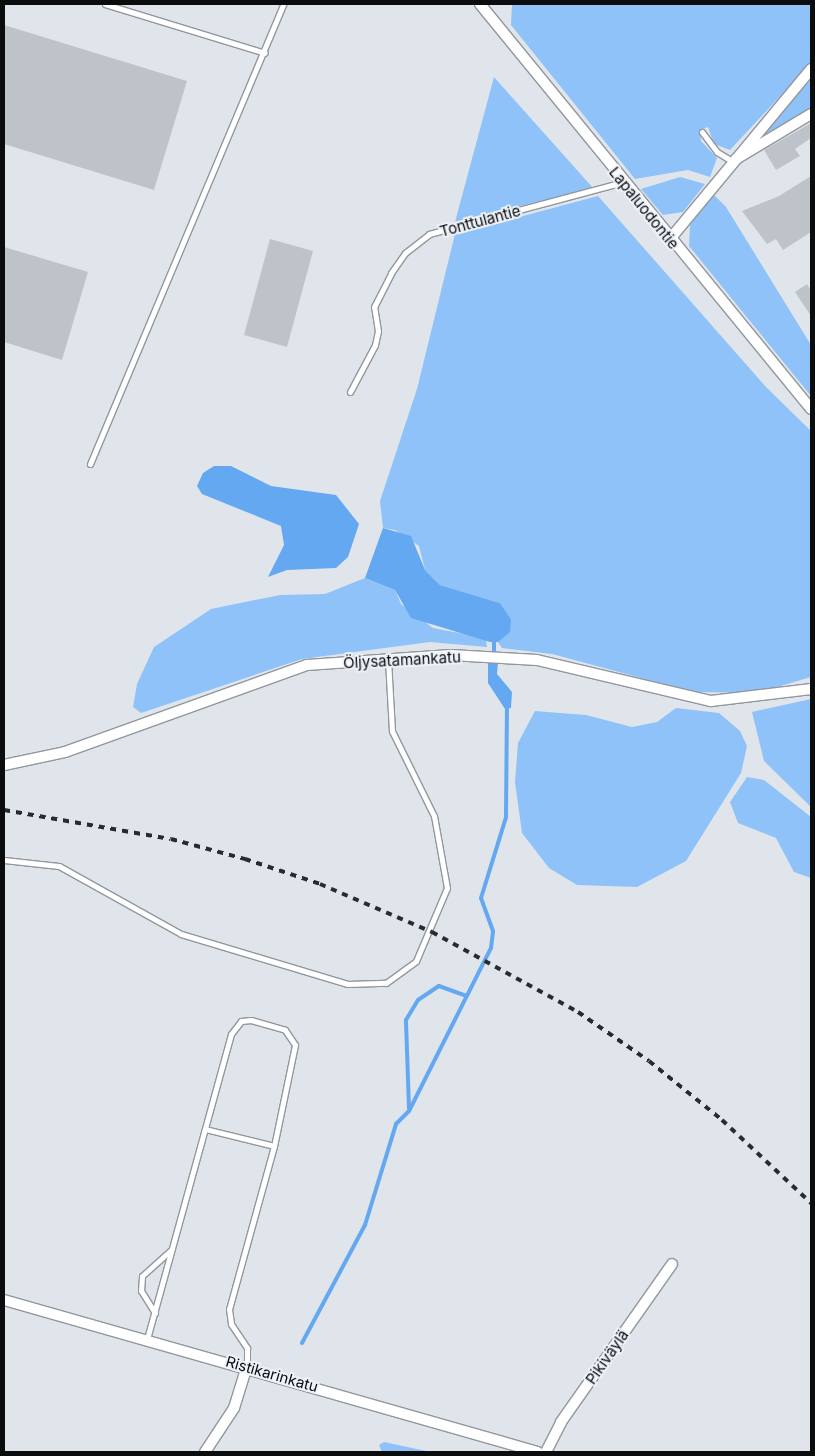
<!DOCTYPE html>
<html>
<head>
<meta charset="utf-8">
<style>
	body { margin:0 }
	#map { position:relative; width:815px; height:1456px; overflow:hidden; background:#e0e5eb; font-family:Inter,sans-serif }
	div>[style] { position:absolute }
	.green>* { inset:0; background:#8fc2f8 }
	.water>* { inset:0; background:#63a8f0 }
	.stream>* { height:4px; margin:-2px; padding:0 2px; transform-origin:2px; border-radius:2px; background:#63a8f0 }
	.building>* { inset:0; background:#bec3c9 }
	.roads { filter:drop-shadow(1px 0 #92979d) drop-shadow(-1px 0 #92979d) drop-shadow(0 1px #92979d) drop-shadow(0 -1px #92979d) }
	.lane>* { height:5px; margin:-2.5px; padding:0 2.5px; transform-origin:2.5px; border-radius:2.5px; background:#fff }
	.street>* { height:10px; margin:-5px; padding:0 5px; transform-origin:5px; border-radius:5px; background:#fff }
	.rail>* { height:4px; margin-top:-2px; transform-origin:0; background:repeating-linear-gradient(90deg,#282a2d 0 6px,transparent 0 12px) }
	span { translate:-50% -50%; white-space:nowrap; text-align:center; line-height:1.15; -webkit-text-stroke:4px #edf2f8; paint-order:stroke }
	.street-label { font-size:15px; color:#0b0c0e }
	.frame { position:absolute; inset:0; border:5px solid #0b0c0e; pointer-events:none }
</style>
</head>
<body>
<div id="map">
	<div class="green">
		<div style="clip-path:polygon(512px 4px,811px 4px,811px 63px,730px 150px,714px 144px,708px 127px,700px 130px,701px 141px,717px 158px,710px 177px,688px 170px,635px 179px,511px 25px)"></div>
		<div style="clip-path:polygon(494px 77px,593px 188px,455px 222px)"></div>
		<div style="clip-path:polygon(811px 80px,811px 108px,757px 141px,789px 102px)"></div>
		<div style="clip-path:polygon(680px 177px,705px 184px,683px 212px,663px 215px,641px 189px)"></div>
		<div style="clip-path:polygon(713px 194px,726px 207px,811px 345px,811px 396px,689px 246px,690px 225px)"></div>
		<div style="clip-path:polygon(598px 196px,766px 387px,811px 431px,811px 677px,757px 693px,693px 692px,552px 654px,502px 648px,498px 642px,511px 619px,500px 603px,440px 585px,425px 570px,419px 546px,395px 530px,383px 528px,380px 501px,417px 389px,455px 234px)"></div>
		<div style="clip-path:polygon(365px 578px,395px 590px,401px 604px,433px 628px,480px 637px,486px 640px,487px 647px,430px 642px,302px 659px,141px 713px,133px 707px,137px 684px,154px 647px,211px 609px,280px 595px,325px 594px)"></div>
		<div style="clip-path:polygon(811px 699px,811px 807px,764px 761px,752px 712px)"></div>
		<div style="clip-path:polygon(676px 708px,719px 713px,740px 731px,747px 746px,741px 773px,686px 861px,637px 887px,577px 885px,549px 868px,522px 833px,515px 782px,518px 743px,535px 711px,586px 715px,632px 727px,657px 722px)"></div>
		<div style="clip-path:polygon(747px 777px,764px 780px,811px 817px,811px 878px,794px 872px,776px 838px,738px 823px,730px 802px)"></div>
		<div style="clip-path:polygon(384px 1442px,431px 1452px,382px 1452px,379px 1445px)"></div>
	</div>
	<div class="water">
		<div style="clip-path:polygon(214px 466px,231px 466px,271px 486px,336px 495px,359px 524px,348px 557px,336px 568px,287px 570px,268px 577px,284px 545px,281px 526px,202px 494px,197px 486px,203px 473px)"></div>
		<div style="clip-path:polygon(383px 528px,411px 536px,425px 570px,440px 585px,500px 603px,511px 619px,510px 632px,498px 642px,490px 642px,411px 618px,395px 590px,365px 578px)"></div>
		<div style="clip-path:polygon(488px 662px,498px 662px,497px 674px,512px 692px,511px 708px,505px 709px,488px 683px)"></div>
	</div>
	<div class="stream">
		<div style="left:494px;top:651px;width:9px;rotate:-90deg"></div>
		<div style="left:409px;top:1108px;width:88px;rotate:-92deg"></div>
		<div style="left:406px;top:1020px;width:23px;rotate:-59deg"></div>
		<div style="left:418px;top:1000px;width:25px;rotate:-34deg"></div>
		<div style="left:439px;top:986px;width:29px;rotate:20deg"></div>
		<div style="left:302px;top:1343px;width:134px;rotate:-61.9deg"></div>
		<div style="left:365px;top:1225px;width:106px;rotate:-72.9deg"></div>
		<div style="left:396px;top:1124px;width:18px;rotate:-45deg"></div>
		<div style="left:409px;top:1111px;width:182px;rotate:-63.3deg"></div>
		<div style="left:491px;top:948px;width:17px;rotate:-83deg"></div>
		<div style="left:493px;top:931px;width:35px;rotate:-110deg"></div>
		<div style="left:481px;top:898px;width:85px;rotate:-72.8deg"></div>
		<div style="left:506px;top:817px;width:108px;rotate:-89.5deg"></div>
	</div>
	<div class="building">
		<div style="clip-path:polygon(4px 25px,187px 81px,154px 190px,4px 144px)"></div>
		<div style="clip-path:polygon(811px 123px,811px 138px,795px 149px,800px 156px,776px 170px,764px 150px)"></div>
		<div style="clip-path:polygon(811px 176px,811px 232px,783px 250px,776px 239px,767px 244px,742px 211px,779px 196px)"></div>
		<div style="clip-path:polygon(270px 239px,313px 251px,287px 347px,244px 335px)"></div>
		<div style="clip-path:polygon(4px 247px,88px 272px,62px 360px,4px 342px)"></div>
		<div style="clip-path:polygon(807px 284px,811px 291px,811px 316px,795px 292px)"></div>
	</div>
	<div class="roads">
		<div class="lane">
			<div style="left:105px;top:4px;width:167px;rotate:17deg"></div>
			<div style="left:702px;top:132px;width:25px;rotate:53deg"></div>
			<div style="left:717px;top:152px;width:17px;rotate:31deg"></div>
			<div style="left:350px;top:392px;width:53px;rotate:-62deg"></div>
			<div style="left:375px;top:345px;width:14px;rotate:-78deg"></div>
			<div style="left:378px;top:331px;width:24px;rotate:-99deg"></div>
			<div style="left:374px;top:307px;width:38px;rotate:-63deg"></div>
			<div style="left:391px;top:273px;width:24px;rotate:-55deg"></div>
			<div style="left:405px;top:253px;width:31px;rotate:-38deg"></div>
			<div style="left:429px;top:234px;width:201px;rotate:-15deg"></div>
			<div style="left:90px;top:464px;width:499px;rotate:-67.2deg"></div>
			<div style="left:4px;top:860px;width:55px;rotate:6.2deg"></div>
			<div style="left:59px;top:866px;width:140px;rotate:29.1deg"></div>
			<div style="left:181px;top:934px;width:174px;rotate:16.7deg"></div>
			<div style="left:348px;top:984px;width:38px;rotate:-2deg"></div>
			<div style="left:386px;top:983px;width:37px;rotate:-36deg"></div>
			<div style="left:416px;top:961px;width:79px;rotate:-67deg"></div>
			<div style="left:447px;top:888px;width:73px;rotate:-100.2deg"></div>
			<div style="left:434px;top:816px;width:95px;rotate:-116.3deg"></div>
			<div style="left:392px;top:731px;width:71px;rotate:-93.2deg"></div>
			<div style="left:205px;top:1129px;width:71px;rotate:13.8deg"></div>
			<div style="left:155px;top:1313px;width:26px;rotate:-122deg"></div>
			<div style="left:141px;top:1291px;width:15px;rotate:-86deg"></div>
			<div style="left:142px;top:1276px;width:40px;rotate:-42deg"></div>
			<div style="left:147px;top:1339px;width:316px;rotate:-74.6deg"></div>
			<div style="left:231px;top:1034px;width:16px;rotate:-52deg"></div>
			<div style="left:241px;top:1021px;width:10px;rotate:-6deg"></div>
			<div style="left:251px;top:1020px;width:35px;rotate:16deg"></div>
			<div style="left:285px;top:1030px;width:18px;rotate:56deg"></div>
			<div style="left:295px;top:1045px;width:103px;rotate:101.7deg"></div>
			<div style="left:274px;top:1146px;width:169px;rotate:105.4deg"></div>
			<div style="left:229px;top:1309px;width:15px;rotate:82deg"></div>
			<div style="left:231px;top:1324px;width:29px;rotate:56deg"></div>
			<div style="left:247px;top:1348px;width:18px;rotate:90deg"></div>
		</div>
		<div class="street">
			<div style="left:480px;top:4px;width:523px;rotate:50.74deg"></div>
			<div style="left:736px;top:159px;width:87px;rotate:-31deg"></div>
			<div style="left:670px;top:239px;width:221px;rotate:-50.3deg"></div>
			<div style="left:4px;top:765px;width:62px;rotate:-12deg"></div>
			<div style="left:65px;top:752px;width:257px;rotate:-19.8deg"></div>
			<div style="left:307px;top:665px;width:144px;rotate:-4deg"></div>
			<div style="left:451px;top:655px;width:86px;rotate:3.3deg"></div>
			<div style="left:537px;top:660px;width:179px;rotate:13.3deg"></div>
			<div style="left:711px;top:701px;width:101px;rotate:-6.8deg"></div>
			<div style="left:4px;top:1300px;width:555px;rotate:15.89deg"></div>
			<div style="left:205px;top:1452px;width:53px;rotate:-56.6deg"></div>
			<div style="left:234px;top:1408px;width:44px;rotate:-72.8deg"></div>
			<div style="left:546px;top:1452px;width:34px;rotate:-63deg"></div>
			<div style="left:561px;top:1422px;width:193px;rotate:-54.9deg"></div>
		</div>
	</div>
	<div class="rail">
		<div style="left:4px;top:810px;width:169px;rotate:9.9deg"></div>
		<div style="left:171px;top:839px;width:77px;rotate:15.1deg"></div>
		<div style="left:245px;top:859px;width:79px;rotate:18.4deg"></div>
		<div style="left:320px;top:884px;width:122px;rotate:23.2deg"></div>
		<div style="left:432px;top:932px;width:166px;rotate:28.7deg"></div>
		<div style="left:578px;top:1012px;width:86px;rotate:34.6deg"></div>
		<div style="left:649px;top:1061px;width:94px;rotate:38.9deg"></div>
		<div style="left:722px;top:1120px;width:122px;rotate:43deg"></div>
	</div>
	<div class="street-label">
		<span style="left:644px;top:208px;rotate:51deg">Lapaluodontie</span>
		<span style="left:480px;top:221px;rotate:-15deg">Tonttulantie</span>
		<span style="left:402px;top:660px;rotate:-3deg">Öljysatamankatu</span>
		<span style="left:607px;top:1357px;rotate:-55deg">Pikiväylä</span>
		<span style="left:272px;top:1374px;rotate:16deg">Ristikarinkatu</span>
	</div>
	<div class="frame"></div>
</div>
</body>
</html>
